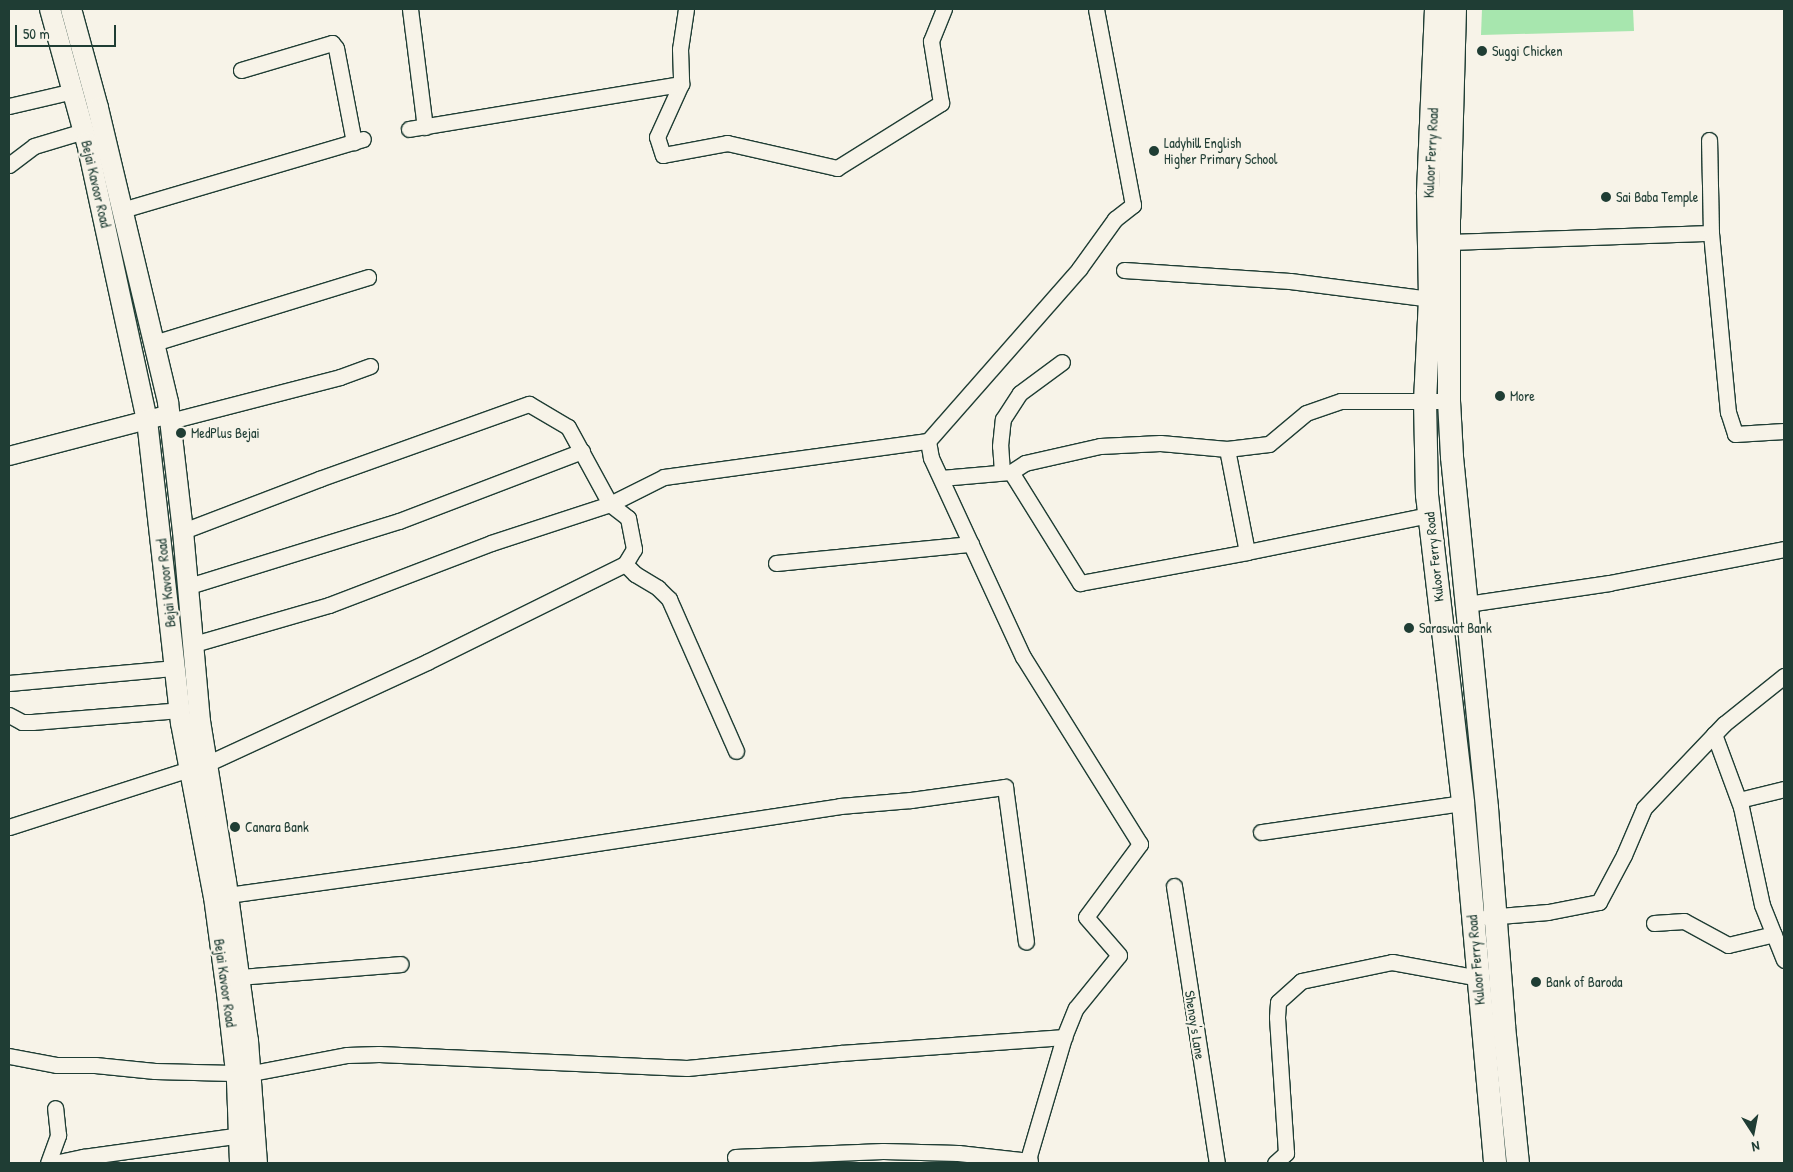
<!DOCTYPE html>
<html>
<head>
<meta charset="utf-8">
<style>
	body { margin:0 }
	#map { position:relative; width:1793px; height:1172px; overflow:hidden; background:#f7f3e8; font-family:"Patrick Hand",sans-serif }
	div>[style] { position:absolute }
	.green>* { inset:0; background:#a7e6ae }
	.roads { filter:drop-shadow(1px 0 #1f3d34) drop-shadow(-1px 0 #1f3d34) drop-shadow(0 1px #1f3d34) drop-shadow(0 -1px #1f3d34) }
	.minor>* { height:15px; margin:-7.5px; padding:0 7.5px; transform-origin:7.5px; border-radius:7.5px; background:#f7f3e8 }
	.tertiary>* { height:18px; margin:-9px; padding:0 9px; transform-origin:9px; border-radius:9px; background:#f7f3e8 }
	.secondary>* { height:20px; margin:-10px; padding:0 10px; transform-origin:10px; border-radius:10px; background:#f7f3e8 }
	.primary>* { height:22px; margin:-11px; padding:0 11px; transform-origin:11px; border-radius:11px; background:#f7f3e8 }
	.dots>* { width:14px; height:14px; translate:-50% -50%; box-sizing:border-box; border:2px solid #f7f3e8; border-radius:50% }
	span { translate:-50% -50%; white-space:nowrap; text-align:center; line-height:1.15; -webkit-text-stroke:4.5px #f7f3e8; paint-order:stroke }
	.poi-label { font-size:14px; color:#1f3d34 }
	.left { translate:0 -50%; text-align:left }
	.street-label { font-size:14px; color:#1f3d34 }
	.frame { position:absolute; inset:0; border:10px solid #1f3d34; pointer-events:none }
	.north { position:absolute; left:1728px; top:1107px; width:50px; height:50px; -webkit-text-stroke:4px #f7f3e8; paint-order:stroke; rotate:169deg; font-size:14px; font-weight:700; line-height:20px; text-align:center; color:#1f3d34 }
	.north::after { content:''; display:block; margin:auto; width:18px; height:22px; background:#1f3d34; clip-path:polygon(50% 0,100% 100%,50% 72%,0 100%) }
	.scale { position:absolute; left:15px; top:25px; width:101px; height:22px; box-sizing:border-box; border:2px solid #1f3d34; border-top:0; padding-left:6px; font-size:15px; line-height:18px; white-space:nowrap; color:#1f3d34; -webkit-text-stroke:4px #f7f3e8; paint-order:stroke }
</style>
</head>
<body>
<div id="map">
	<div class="green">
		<div style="clip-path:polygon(1482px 9px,1633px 9px,1634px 31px,1481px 35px)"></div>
	</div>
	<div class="roads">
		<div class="minor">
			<div style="left:410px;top:9px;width:119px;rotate:82.8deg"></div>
			<div style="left:686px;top:9px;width:40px;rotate:98.5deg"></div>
			<div style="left:680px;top:49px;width:35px;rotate:88deg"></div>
			<div style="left:681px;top:84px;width:58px;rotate:114.4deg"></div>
			<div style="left:657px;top:137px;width:19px;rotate:72deg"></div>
			<div style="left:663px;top:155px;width:65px;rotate:-10.6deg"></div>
			<div style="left:727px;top:143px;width:113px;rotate:12.8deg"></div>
			<div style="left:837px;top:168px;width:123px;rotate:-32deg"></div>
			<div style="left:941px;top:103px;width:63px;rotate:-99.2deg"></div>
			<div style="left:931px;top:41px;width:35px;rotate:-68deg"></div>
			<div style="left:241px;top:70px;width:95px;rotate:-16.5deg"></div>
			<div style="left:332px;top:43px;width:6px;rotate:51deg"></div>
			<div style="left:336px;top:48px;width:96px;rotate:79.2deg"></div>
			<div style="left:9px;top:106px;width:66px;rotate:-13.2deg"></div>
			<div style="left:409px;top:129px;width:276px;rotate:-9.4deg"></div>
			<div style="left:9px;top:165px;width:31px;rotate:-37deg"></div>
			<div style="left:34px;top:146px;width:52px;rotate:-16.7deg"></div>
			<div style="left:122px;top:210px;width:251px;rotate:-16.4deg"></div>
			<div style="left:1711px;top:233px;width:180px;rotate:84.6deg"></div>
			<div style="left:1728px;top:412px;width:23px;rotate:72deg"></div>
			<div style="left:1735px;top:434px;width:49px;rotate:-3.5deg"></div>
			<div style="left:1450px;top:242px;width:261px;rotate:-2deg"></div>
			<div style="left:1711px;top:233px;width:93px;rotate:-91.2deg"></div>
			<div style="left:1124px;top:270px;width:166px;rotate:3.8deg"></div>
			<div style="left:1290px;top:281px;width:141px;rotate:7.3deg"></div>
			<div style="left:154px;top:343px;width:224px;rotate:-17.1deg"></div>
			<div style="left:170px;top:421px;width:176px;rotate:-14.5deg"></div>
			<div style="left:340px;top:377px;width:32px;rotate:-20deg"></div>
			<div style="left:1227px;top:449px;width:42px;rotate:-6.8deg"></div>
			<div style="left:1269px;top:444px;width:48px;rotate:-40deg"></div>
			<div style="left:1306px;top:413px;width:37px;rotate:-19deg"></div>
			<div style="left:1341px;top:401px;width:108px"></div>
			<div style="left:1002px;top:472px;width:26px;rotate:-94deg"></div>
			<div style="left:1000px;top:446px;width:27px;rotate:-84deg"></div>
			<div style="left:1003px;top:419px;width:31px;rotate:-57deg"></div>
			<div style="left:1020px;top:393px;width:52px;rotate:-36.4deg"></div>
			<div style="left:941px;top:478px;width:69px;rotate:-5deg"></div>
			<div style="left:183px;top:531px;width:146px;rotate:-20.9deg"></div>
			<div style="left:319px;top:479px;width:223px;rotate:-19.7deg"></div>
			<div style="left:529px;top:404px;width:45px;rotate:30.5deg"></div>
			<div style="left:568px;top:427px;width:88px;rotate:61.4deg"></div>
			<div style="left:610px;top:504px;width:23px;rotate:38deg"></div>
			<div style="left:628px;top:518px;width:32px;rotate:79deg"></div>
			<div style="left:634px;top:549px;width:17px;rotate:121deg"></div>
			<div style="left:625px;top:564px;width:221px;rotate:153.7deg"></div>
			<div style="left:427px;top:662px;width:243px;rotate:155.2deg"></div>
			<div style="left:1247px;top:552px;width:105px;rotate:-101deg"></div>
			<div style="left:1227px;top:449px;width:67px;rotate:-174.9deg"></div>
			<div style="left:1160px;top:443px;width:60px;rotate:177.1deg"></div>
			<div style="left:1100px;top:446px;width:77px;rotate:167.2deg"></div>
			<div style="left:1025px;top:463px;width:17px;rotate:147deg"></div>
			<div style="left:1011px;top:472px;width:131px;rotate:58.1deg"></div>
			<div style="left:1080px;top:583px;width:170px;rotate:-10.5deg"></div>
			<div style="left:1247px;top:552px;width:186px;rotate:-11.5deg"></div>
			<div style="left:776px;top:563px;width:196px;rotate:-5.6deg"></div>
			<div style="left:625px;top:564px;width:14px;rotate:45deg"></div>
			<div style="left:635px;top:574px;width:27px;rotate:31deg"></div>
			<div style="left:658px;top:588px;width:16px;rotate:45deg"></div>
			<div style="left:669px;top:599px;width:166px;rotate:66.2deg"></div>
			<div style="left:189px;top:586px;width:220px;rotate:-17.2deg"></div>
			<div style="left:399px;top:521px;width:196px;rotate:-20.9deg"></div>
			<div style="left:1467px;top:604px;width:144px;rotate:-8.4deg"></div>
			<div style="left:1609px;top:583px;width:178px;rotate:-11deg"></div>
			<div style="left:194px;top:644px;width:141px;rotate:-16.1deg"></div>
			<div style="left:329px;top:605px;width:173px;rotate:-20.9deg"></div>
			<div style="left:491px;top:543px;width:125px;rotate:-18.1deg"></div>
			<div style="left:610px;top:504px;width:60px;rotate:-26.6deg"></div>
			<div style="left:664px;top:477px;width:266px;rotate:-7.8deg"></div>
			<div style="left:9px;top:683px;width:167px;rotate:-5.2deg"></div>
			<div style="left:9px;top:715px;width:15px;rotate:28deg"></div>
			<div style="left:22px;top:722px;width:10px"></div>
			<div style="left:32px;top:722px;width:148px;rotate:-4.6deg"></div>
			<div style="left:1714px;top:734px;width:78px;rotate:69.7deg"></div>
			<div style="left:1741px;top:807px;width:100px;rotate:77.9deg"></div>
			<div style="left:1762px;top:905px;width:59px;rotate:68.2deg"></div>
			<div style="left:1739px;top:800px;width:46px;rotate:-13.7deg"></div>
			<div style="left:9px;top:827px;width:190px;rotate:-17.8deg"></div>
			<div style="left:1261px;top:832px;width:204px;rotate:-8.2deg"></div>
			<div style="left:1174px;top:886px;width:280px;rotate:81.2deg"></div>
			<div style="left:228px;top:895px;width:299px;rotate:-7.9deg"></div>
			<div style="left:524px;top:854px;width:320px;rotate:-8.6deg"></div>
			<div style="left:840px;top:806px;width:71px;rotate:-4.8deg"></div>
			<div style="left:911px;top:800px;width:95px;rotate:-7.9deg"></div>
			<div style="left:1005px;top:787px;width:156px;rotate:82.3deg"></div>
			<div style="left:1487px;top:917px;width:61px;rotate:-4.7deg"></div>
			<div style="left:1548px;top:912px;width:52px;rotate:-11.1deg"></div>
			<div style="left:1599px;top:902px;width:53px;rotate:-62deg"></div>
			<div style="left:1624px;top:855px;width:51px;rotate:-66.9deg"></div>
			<div style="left:1644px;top:808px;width:116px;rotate:-46.4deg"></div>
			<div style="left:1724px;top:724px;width:77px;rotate:-38.7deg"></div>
			<div style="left:1654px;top:923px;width:30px;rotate:-4deg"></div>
			<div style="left:1684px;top:921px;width:50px;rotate:28.6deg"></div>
			<div style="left:1728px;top:945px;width:47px;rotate:-13.4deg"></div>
			<div style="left:239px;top:977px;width:162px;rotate:-4.6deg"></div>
			<div style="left:9px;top:1056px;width:49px;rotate:10.6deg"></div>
			<div style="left:57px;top:1065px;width:38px"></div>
			<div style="left:95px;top:1065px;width:60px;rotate:5.7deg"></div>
			<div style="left:155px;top:1071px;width:78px;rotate:1.5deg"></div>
			<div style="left:233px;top:1073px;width:9px;rotate:63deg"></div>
			<div style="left:252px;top:1073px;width:97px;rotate:-10.7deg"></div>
			<div style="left:347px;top:1055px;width:32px;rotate:-2deg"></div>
			<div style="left:379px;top:1054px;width:308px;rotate:2.6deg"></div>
			<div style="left:687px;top:1068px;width:155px;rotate:-5.6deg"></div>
			<div style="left:841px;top:1053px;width:224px;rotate:-4.1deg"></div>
			<div style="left:735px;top:1157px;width:148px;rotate:-2.3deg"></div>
			<div style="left:883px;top:1151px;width:75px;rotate:1.5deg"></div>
			<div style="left:958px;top:1153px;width:72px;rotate:6.3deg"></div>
			<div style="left:48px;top:1163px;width:30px;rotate:-70deg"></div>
			<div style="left:58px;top:1135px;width:27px;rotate:-96deg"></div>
			<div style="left:54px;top:1163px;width:30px;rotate:-12deg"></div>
			<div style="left:83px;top:1157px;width:160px;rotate:-7.9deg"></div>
			<div style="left:1030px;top:1163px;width:7px;rotate:-98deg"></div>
			<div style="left:1029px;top:1156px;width:124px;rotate:-73.6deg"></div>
			<div style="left:1064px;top:1037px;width:31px;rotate:-68deg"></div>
			<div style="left:1076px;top:1008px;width:68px;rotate:-50.9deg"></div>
			<div style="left:1119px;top:955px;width:50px;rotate:-131deg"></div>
			<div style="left:1086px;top:917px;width:91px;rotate:-53.5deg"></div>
			<div style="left:1140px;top:844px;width:221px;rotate:-122deg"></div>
			<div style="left:1023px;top:657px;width:219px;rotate:-114.8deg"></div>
			<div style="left:931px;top:458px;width:17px;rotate:-100deg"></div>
			<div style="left:928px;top:441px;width:229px;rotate:-48.7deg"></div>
			<div style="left:1079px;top:269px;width:62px;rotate:-54.2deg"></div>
			<div style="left:1115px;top:219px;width:23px;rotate:-38deg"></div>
			<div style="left:1133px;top:205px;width:199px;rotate:-100.7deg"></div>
			<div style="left:1275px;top:1163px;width:15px;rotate:-42deg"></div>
			<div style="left:1286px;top:1153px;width:136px;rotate:-93.8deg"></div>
			<div style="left:1277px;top:1017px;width:15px;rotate:-86deg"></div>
			<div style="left:1278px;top:1002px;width:31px;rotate:-42deg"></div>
			<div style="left:1301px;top:981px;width:93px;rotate:-11.8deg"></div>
			<div style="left:1392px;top:962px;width:88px;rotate:10.4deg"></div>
		</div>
		<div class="tertiary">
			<div style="left:9px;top:456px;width:166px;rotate:-14.6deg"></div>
		</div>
		<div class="secondary">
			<div style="left:50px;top:9px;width:139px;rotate:74.6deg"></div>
			<div style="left:87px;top:143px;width:283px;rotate:77.8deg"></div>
			<div style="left:147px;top:420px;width:305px;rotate:83.6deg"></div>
			<div style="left:181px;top:723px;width:177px;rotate:79.3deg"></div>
			<div style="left:214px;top:897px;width:97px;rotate:82.3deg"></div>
			<div style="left:227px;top:993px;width:89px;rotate:83.5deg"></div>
			<div style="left:237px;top:1081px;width:82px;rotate:87.9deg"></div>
			<div style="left:71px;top:9px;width:103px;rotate:74.7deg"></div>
			<div style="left:98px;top:108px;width:302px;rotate:76.6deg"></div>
			<div style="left:168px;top:402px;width:130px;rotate:83.4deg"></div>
			<div style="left:183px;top:531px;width:191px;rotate:84.9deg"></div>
			<div style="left:200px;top:721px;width:162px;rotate:80.8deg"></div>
			<div style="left:226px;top:881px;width:162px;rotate:82.2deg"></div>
			<div style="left:248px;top:1041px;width:122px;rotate:85.8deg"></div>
		</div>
		<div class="primary">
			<div style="left:1436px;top:9px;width:185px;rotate:92.5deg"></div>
			<div style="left:1428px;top:194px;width:105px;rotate:88.9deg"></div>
			<div style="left:1430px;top:299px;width:102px;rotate:92.8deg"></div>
			<div style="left:1425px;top:401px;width:94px;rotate:88.8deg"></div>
			<div style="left:1427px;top:495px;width:310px;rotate:83.3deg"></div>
			<div style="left:1463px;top:803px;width:361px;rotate:84.9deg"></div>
			<div style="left:1455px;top:9px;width:209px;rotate:91.6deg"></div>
			<div style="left:1449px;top:218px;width:183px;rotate:90deg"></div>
			<div style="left:1449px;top:401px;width:56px;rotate:86.9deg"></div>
			<div style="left:1452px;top:457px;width:353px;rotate:84.3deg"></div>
			<div style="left:1487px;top:808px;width:219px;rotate:85.5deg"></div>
			<div style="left:1504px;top:1026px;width:138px;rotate:84.2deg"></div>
		</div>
	</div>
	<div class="dots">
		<div style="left:1482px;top:51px;background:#1f3d34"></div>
		<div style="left:1154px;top:151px;background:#1f3d34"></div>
		<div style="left:1606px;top:197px;background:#1f3d34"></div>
		<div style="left:1500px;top:396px;background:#1f3d34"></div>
		<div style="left:181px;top:433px;background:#1f3d34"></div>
		<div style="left:1409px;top:628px;background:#1f3d34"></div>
		<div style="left:235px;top:827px;background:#1f3d34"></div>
		<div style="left:1536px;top:982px;background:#1f3d34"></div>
	</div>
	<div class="poi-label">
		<span class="left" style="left:1492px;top:51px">Suggi Chicken</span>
		<span class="left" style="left:1164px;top:151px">Ladyhill English<br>Higher Primary School</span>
		<span class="left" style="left:1616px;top:197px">Sai Baba Temple</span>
		<span class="left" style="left:1510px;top:396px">More</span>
		<span class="left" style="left:191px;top:433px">MedPlus Bejai</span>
		<span class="left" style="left:1419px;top:628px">Saraswat Bank</span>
		<span class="left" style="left:245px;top:827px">Canara Bank</span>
		<span class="left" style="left:1546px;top:982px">Bank of Baroda</span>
	</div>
	<div class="street-label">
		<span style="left:1431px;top:153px;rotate:-87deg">Kuloor Ferry Road</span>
		<span style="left:96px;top:184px;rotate:77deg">Bejai Kavoor Road</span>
		<span style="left:1434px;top:557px;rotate:-96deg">Kuloor Ferry Road</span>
		<span style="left:166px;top:583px;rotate:-96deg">Bejai Kavoor Road</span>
		<span style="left:1476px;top:960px;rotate:-95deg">Kuloor Ferry Road</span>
		<span style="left:225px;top:983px;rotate:82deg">Bejai Kavoor Road</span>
		<span style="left:1195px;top:1025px;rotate:81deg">Shenoy's Lane</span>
	</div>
	<div class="frame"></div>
	<div class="north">N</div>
	<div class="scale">50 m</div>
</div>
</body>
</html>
